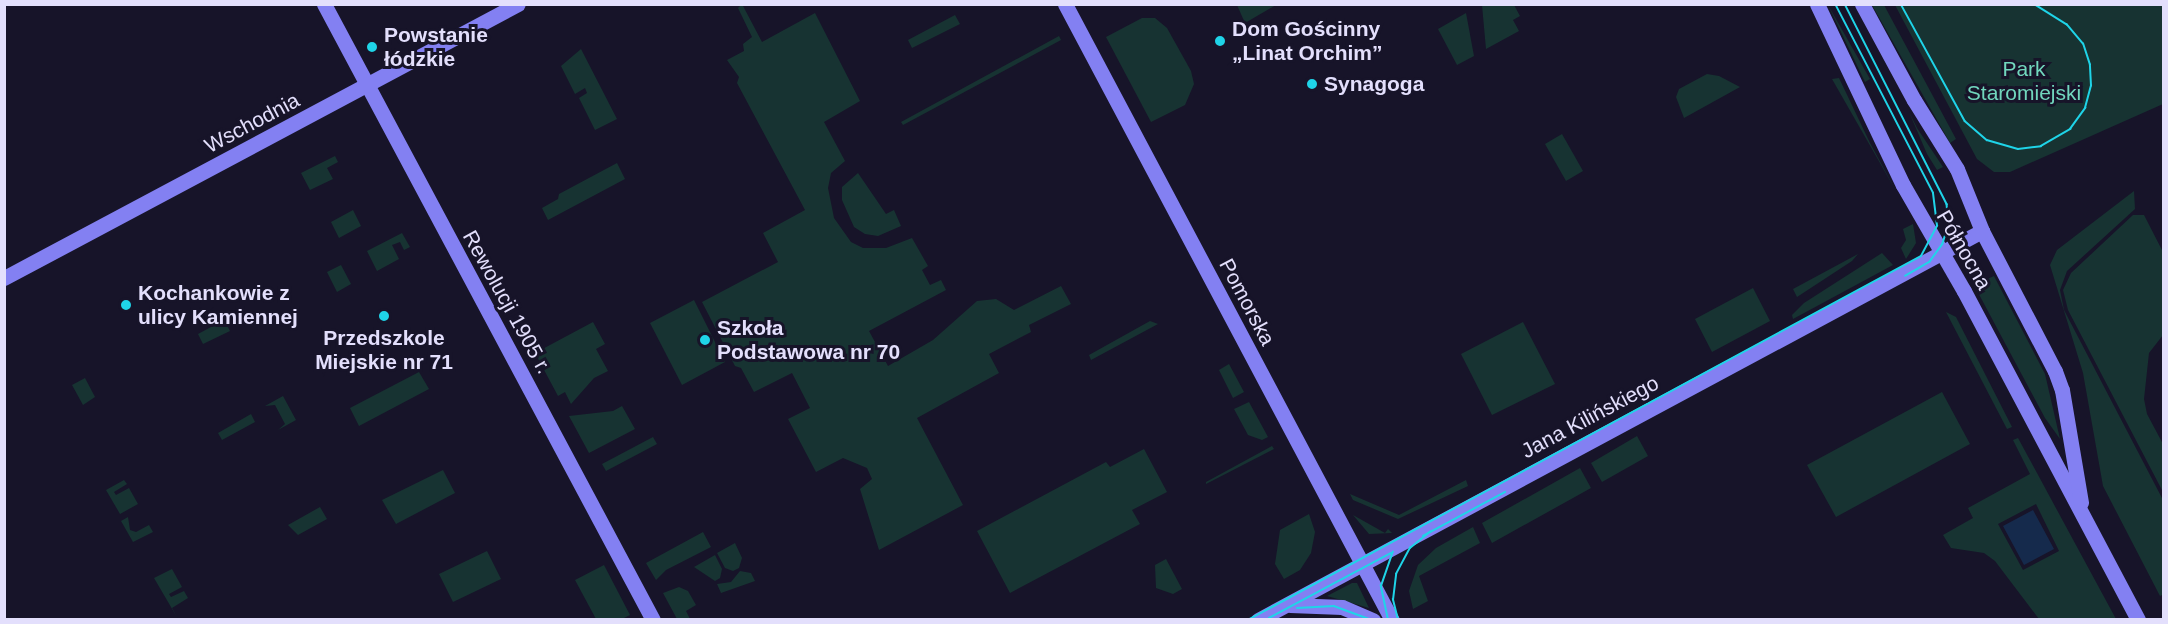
<!DOCTYPE html>
<html>
<head>
<meta charset="utf-8">
<style>
	body { margin:0 }
	#map { position:relative; width:2168px; height:624px; overflow:hidden; background:#171429; font-family:Arial,sans-serif }
	div>[style] { position:absolute }
	.green>* { inset:0; background:#173332 }
	.water>* { inset:0; background:#152a4c }
	.secondary>* { height:15px; margin:-7.5px; padding:0 7.5px; transform-origin:7.5px; border-radius:7.5px; background:#8380f2 }
	.tram>* { height:1.5px; margin:-0.75px; padding:0 0.75px; transform-origin:0.75px; border-radius:0.75px; background:#1fd4e8 }
	.dots>* { width:16px; height:16px; translate:-50% -50%; box-sizing:border-box; border:3px solid #171429; border-radius:50% }
	span { translate:-50% -50%; white-space:nowrap; text-align:center; line-height:1.15; -webkit-text-stroke:6px #171429; paint-order:stroke }
	.poi-label { font-size:21px; color:#e3dffc; font-weight:700 }
	.left { translate:0 -50%; text-align:left }
	.park-label { font-size:21px; color:#71d6bd }
	.street-label { font-size:21px; color:#e3dffc }
	.frame { position:absolute; inset:0; border:6px solid #e3dffc; pointer-events:none }
</style>
</head>
<body>
<div id="map">
	<div class="green">
		<div style="clip-path:polygon(742px 4px,762px 42px,815px 13px,860px 101px,824px 122px,845px 161px,831px 173px,828px 188px,834px 218px,851px 242px,863px 248px,886px 248px,912px 238px,928px 266px,922px 270px,930px 285px,941px 280px,946px 290px,869px 331px,888px 366px,933px 340px,977px 301px,996px 299px,1014px 310px,1061px 286px,1071px 304px,1029px 325px,1031px 332px,989px 354px,999px 373px,917px 418px,963px 505px,879px 550px,860px 489px,872px 479px,867px 468px,843px 458px,816px 472px,788px 419px,810px 408px,792px 373px,754px 392px,741px 368px,735px 366px,702px 302px,778px 262px,763px 233px,805px 210px,737px 83px,739px 77px,727px 60px,744px 51px,743px 44px,752px 37px,738px 8px)"></div>
		<div style="clip-path:polygon(1237px 5px,1276px 5px,1245px 23px)"></div>
		<div style="clip-path:polygon(1482px 5px,1514px 5px,1520px 16px,1513px 20px,1519px 31px,1486px 49px)"></div>
		<div style="clip-path:polygon(1828px 5px,1870px 79px,1865px 82px)"></div>
		<div style="clip-path:polygon(1872px 5px,1884px 5px,1956px 139px,1950px 143px)"></div>
		<div style="clip-path:polygon(1895px 5px,2163px 5px,2163px 104px,2010px 172px,1994px 172px,1977px 159px)"></div>
		<div style="clip-path:polygon(1466px 13px,1474px 56px,1457px 65px,1438px 29px)"></div>
		<div style="clip-path:polygon(955px 15px,960px 24px,912px 48px,908px 40px)"></div>
		<div style="clip-path:polygon(1142px 18px,1155px 18px,1167px 28px,1191px 71px,1194px 84px,1185px 105px,1151px 122px,1106px 37px)"></div>
		<div style="clip-path:polygon(1059px 36px,1061px 40px,903px 125px,901px 122px)"></div>
		<div style="clip-path:polygon(581px 49px,617px 119px,595px 130px,579px 98px,587px 93px,585px 88px,575px 94px,561px 66px)"></div>
		<div style="clip-path:polygon(1707px 74px,1719px 76px,1740px 87px,1684px 118px,1676px 97px,1679px 89px)"></div>
		<div style="clip-path:polygon(1839px 78px,1870px 143px,1896px 191px,1832px 79px)"></div>
		<div style="clip-path:polygon(1909px 112px,1917px 128px,1943px 167px,1937px 170px,1927px 154px)"></div>
		<div style="clip-path:polygon(1562px 134px,1583px 171px,1566px 181px,1545px 144px)"></div>
		<div style="clip-path:polygon(335px 156px,338px 162px,327px 168px,333px 179px,310px 190px,301px 173px)"></div>
		<div style="clip-path:polygon(617px 163px,625px 179px,548px 220px,542px 208px,558px 199px,559px 194px)"></div>
		<div style="clip-path:polygon(858px 173px,886px 214px,894px 210px,901px 226px,878px 236px,865px 234px,854px 227px,842px 200px,842px 187px)"></div>
		<div style="clip-path:polygon(2134px 191px,2135px 209px,2067px 271px,2060px 290px,2064px 310px,2163px 500px,2164px 594px,2160px 596px,2103px 486px,2083px 373px,2050px 265px,2057px 250px)"></div>
		<div style="clip-path:polygon(353px 210px,361px 226px,339px 238px,331px 222px)"></div>
		<div style="clip-path:polygon(2133px 215px,2144px 215px,2163px 252px,2163px 335px,2149px 353px,2144px 399px,2147px 414px,2163px 444px,2163px 492px,2068px 310px,2063px 290px,2071px 273px)"></div>
		<div style="clip-path:polygon(1913px 224px,1916px 243px,1906px 259px,1901px 248px,1906px 240px,1903px 229px)"></div>
		<div style="clip-path:polygon(402px 233px,410px 247px,404px 250px,400px 242px,392px 245px,399px 259px,377px 271px,367px 251px)"></div>
		<div style="clip-path:polygon(1882px 253px,1893px 265px,1793px 319px,1792px 315px,1804px 303px)"></div>
		<div style="clip-path:polygon(1858px 254px,1852px 261px,1797px 297px,1793px 289px)"></div>
		<div style="clip-path:polygon(341px 265px,351px 284px,337px 292px,327px 272px)"></div>
		<div style="clip-path:polygon(1994px 276px,2045px 374px,2060px 439px,2045px 418px,1974px 285px)"></div>
		<div style="clip-path:polygon(1753px 288px,1770px 321px,1712px 352px,1695px 319px)"></div>
		<div style="clip-path:polygon(694px 300px,725px 362px,682px 385px,650px 323px)"></div>
		<div style="clip-path:polygon(1946px 312px,1956px 317px,2012px 427px,2007px 429px)"></div>
		<div style="clip-path:polygon(224px 320px,230px 331px,203px 344px,198px 334px)"></div>
		<div style="clip-path:polygon(1150px 321px,1158px 324px,1091px 360px,1089px 355px)"></div>
		<div style="clip-path:polygon(593px 322px,605px 344px,596px 349px,608px 371px,594px 378px,571px 404px,565px 392px,558px 396px,535px 353px)"></div>
		<div style="clip-path:polygon(1523px 322px,1555px 384px,1492px 415px,1461px 354px)"></div>
		<div style="clip-path:polygon(1229px 364px,1244px 392px,1233px 398px,1219px 370px)"></div>
		<div style="clip-path:polygon(419px 372px,429px 389px,359px 426px,350px 408px)"></div>
		<div style="clip-path:polygon(85px 378px,95px 397px,83px 405px,72px 385px)"></div>
		<div style="clip-path:polygon(1942px 392px,1970px 444px,1836px 517px,1807px 465px)"></div>
		<div style="clip-path:polygon(283px 396px,296px 420px,278px 430px,285px 424px,275px 405px,265px 406px)"></div>
		<div style="clip-path:polygon(1249px 402px,1268px 437px,1262px 440px,1248px 435px,1234px 409px)"></div>
		<div style="clip-path:polygon(622px 406px,635px 429px,589px 453px,569px 416px,613px 411px)"></div>
		<div style="clip-path:polygon(251px 414px,255px 422px,222px 440px,218px 433px)"></div>
		<div style="clip-path:polygon(1637px 436px,1648px 456px,1602px 482px,1591px 463px)"></div>
		<div style="clip-path:polygon(653px 437px,657px 444px,606px 471px,602px 464px)"></div>
		<div style="clip-path:polygon(evenodd,2018px 438px,2116px 619px,2039px 619px,1995px 561px,1984px 553px,1951px 548px,1943px 535px,1973px 518px,1968px 508px,2030px 474px,2013px 440px,2018px 438px,2036px 504px,2059px 551px,2023px 570px,1998px 524px,2036px 504px)"></div>
		<div style="clip-path:polygon(1272px 446px,1274px 449px,1206px 484px,1206px 482px)"></div>
		<div style="clip-path:polygon(1144px 449px,1167px 492px,1132px 510px,1140px 524px,1010px 593px,977px 531px,1106px 462px,1110px 467px)"></div>
		<div style="clip-path:polygon(1580px 468px,1591px 488px,1492px 543px,1482px 523px)"></div>
		<div style="clip-path:polygon(443px 470px,455px 493px,396px 524px,382px 500px)"></div>
		<div style="clip-path:polygon(124px 480px,127px 484px,114px 492px,116px 495px,129px 488px,138px 504px,120px 514px,106px 490px)"></div>
		<div style="clip-path:polygon(1466px 480px,1468px 486px,1398px 519px,1353px 500px,1350px 494px,1399px 515px)"></div>
		<div style="clip-path:polygon(320px 507px,327px 519px,298px 535px,288px 525px)"></div>
		<div style="clip-path:polygon(1309px 514px,1315px 532px,1311px 553px,1300px 570px,1284px 579px,1275px 564px,1280px 530px)"></div>
		<div style="clip-path:polygon(1353px 515px,1385px 533px,1388px 529px,1392px 533px,1369px 534px)"></div>
		<div style="clip-path:polygon(128px 517px,130px 530px,136px 532px,149px 525px,153px 532px,133px 542px,121px 521px)"></div>
		<div style="clip-path:polygon(1473px 527px,1480px 543px,1419px 576px,1428px 601px,1413px 609px,1409px 591px,1418px 565px,1436px 548px)"></div>
		<div style="clip-path:polygon(703px 532px,711px 547px,666px 570px,656px 580px,646px 563px)"></div>
		<div style="clip-path:polygon(735px 543px,742px 558px,739px 568px,733px 571px,725px 568px,717px 553px)"></div>
		<div style="clip-path:polygon(487px 551px,501px 579px,453px 602px,439px 574px)"></div>
		<div style="clip-path:polygon(715px 555px,722px 569px,720px 578px,715px 581px,694px 567px)"></div>
		<div style="clip-path:polygon(1166px 559px,1182px 589px,1173px 594px,1156px 588px,1155px 565px)"></div>
		<div style="clip-path:polygon(604px 565px,630px 615px,622px 619px,596px 619px,575px 580px)"></div>
		<div style="clip-path:polygon(172px 569px,182px 587px,169px 594px,171px 597px,184px 591px,188px 598px,172px 608px,178px 619px,154px 578px)"></div>
		<div style="clip-path:polygon(740px 571px,751px 573px,755px 581px,721px 593px,717px 584px,731px 582px)"></div>
		<div style="clip-path:polygon(1352px 583px,1357px 583px,1369px 608px,1327px 596px)"></div>
		<div style="clip-path:polygon(679px 587px,688px 591px,696px 605px,686px 611px,690px 619px,677px 619px,663px 593px)"></div>
	</div>
	<div class="water">
		<div style="clip-path:polygon(2033px 510px,2054px 549px,2024px 565px,2003px 526px)"></div>
	</div>
	<div class="secondary">
		<div style="left:324px;top:4px;width:698px;rotate:61.89deg"></div>
		<div style="left:1065px;top:4px;width:697px;rotate:62.04deg"></div>
		<div style="left:1817px;top:4px;width:200px;rotate:64.6deg"></div>
		<div style="left:1903px;top:185px;width:122px;rotate:60.1deg"></div>
		<div style="left:1964px;top:291px;width:372px;rotate:62.1deg"></div>
		<div style="left:1862px;top:4px;width:109px;rotate:61.6deg"></div>
		<div style="left:1914px;top:100px;width:81px;rotate:58.1deg"></div>
		<div style="left:1957px;top:169px;width:67px;rotate:68deg"></div>
		<div style="left:1982px;top:231px;width:158px;rotate:62.5deg"></div>
		<div style="left:2055px;top:371px;width:20px;rotate:70deg"></div>
		<div style="left:2062px;top:390px;width:114px;rotate:80.4deg"></div>
		<div style="left:4px;top:278px;width:582px;rotate:-28.06deg"></div>
		<div style="left:1290px;top:605px;width:52px;rotate:2.2deg"></div>
		<div style="left:1342px;top:607px;width:34px;rotate:23deg"></div>
		<div style="left:1258px;top:620px;width:822px;rotate:-28.25deg"></div>
	</div>
	<div class="tram">
		<div style="left:1845px;top:4px;width:225px;rotate:63deg"></div>
		<div style="left:1947px;top:204px;width:21px;rotate:85deg"></div>
		<div style="left:1949px;top:225px;width:20px;rotate:108deg"></div>
		<div style="left:1943px;top:244px;width:22px;rotate:126deg"></div>
		<div style="left:1930px;top:262px;width:28px;rotate:150deg"></div>
		<div style="left:1901px;top:4px;width:133px;rotate:61.3deg"></div>
		<div style="left:1965px;top:121px;width:29px;rotate:41deg"></div>
		<div style="left:1987px;top:140px;width:32px;rotate:16deg"></div>
		<div style="left:2018px;top:149px;width:23px;rotate:-7deg"></div>
		<div style="left:2041px;top:146px;width:34px;rotate:-30deg"></div>
		<div style="left:2070px;top:129px;width:26px;rotate:-54deg"></div>
		<div style="left:2085px;top:108px;width:23px;rotate:-75deg"></div>
		<div style="left:2091px;top:86px;width:21px;rotate:-93deg"></div>
		<div style="left:2090px;top:65px;width:22px;rotate:-108deg"></div>
		<div style="left:2083px;top:44px;width:25px;rotate:-130deg"></div>
		<div style="left:2067px;top:25px;width:39px;rotate:-148deg"></div>
		<div style="left:1423px;top:536px;width:93px;rotate:-28.2deg"></div>
		<div style="left:1297px;top:608px;width:37px;rotate:-3deg"></div>
		<div style="left:1334px;top:606px;width:40px;rotate:20.2deg"></div>
		<div style="left:1269px;top:618px;width:138px;rotate:-28deg"></div>
		<div style="left:1248px;top:620px;width:765px;rotate:-28.41deg"></div>
		<div style="left:1921px;top:256px;width:34px;rotate:-62deg"></div>
		<div style="left:1937px;top:226px;width:33px;rotate:-97deg"></div>
		<div style="left:1933px;top:193px;width:213px;rotate:-117.4deg"></div>
		<div style="left:1388px;top:620px;width:35px;rotate:-102deg"></div>
		<div style="left:1381px;top:586px;width:36px;rotate:-71deg"></div>
		<div style="left:1398px;top:620px;width:21px;rotate:-104deg"></div>
		<div style="left:1393px;top:600px;width:26px;rotate:-83deg"></div>
		<div style="left:1396px;top:574px;width:30px;rotate:-62deg"></div>
		<div style="left:1410px;top:548px;width:26px;rotate:-39deg"></div>
	</div>
	<div class="dots">
		<div style="left:1220px;top:41px;background:#1fd4e8"></div>
		<div style="left:372px;top:47px;background:#1fd4e8"></div>
		<div style="left:1312px;top:84px;background:#1fd4e8"></div>
		<div style="left:126px;top:305px;background:#1fd4e8"></div>
		<div style="left:384px;top:316px;background:#1fd4e8"></div>
		<div style="left:705px;top:340px;background:#1fd4e8"></div>
	</div>
	<div class="poi-label">
		<span class="left" style="left:1232px;top:41px">Dom Gościnny<br>„Linat Orchim”</span>
		<span class="left" style="left:384px;top:47px">Powstanie<br>łódzkie</span>
		<span class="left" style="left:1324px;top:84px">Synagoga</span>
		<span class="left" style="left:138px;top:305px">Kochankowie z<br>ulicy Kamiennej</span>
		<span class="left" style="left:717px;top:340px">Szkoła<br>Podstawowa nr 70</span>
		<span style="left:384px;top:350px">Przedszkole<br>Miejskie nr 71</span>
	</div>
	<div class="park-label">
		<span style="left:2024px;top:81px">Park<br>Staromiejski</span>
	</div>
	<div class="street-label">
		<span style="left:252px;top:123px;rotate:-28deg">Wschodnia</span>
		<span style="left:1964px;top:250px;rotate:60deg">Północna</span>
		<span style="left:507px;top:302px;rotate:61deg">Rewolucji 1905 r.</span>
		<span style="left:1247px;top:302px;rotate:62deg">Pomorska</span>
		<span style="left:1590px;top:417px;rotate:-28deg">Jana Kilińskiego</span>
	</div>
	<div class="frame"></div>
</div>
</body>
</html>
